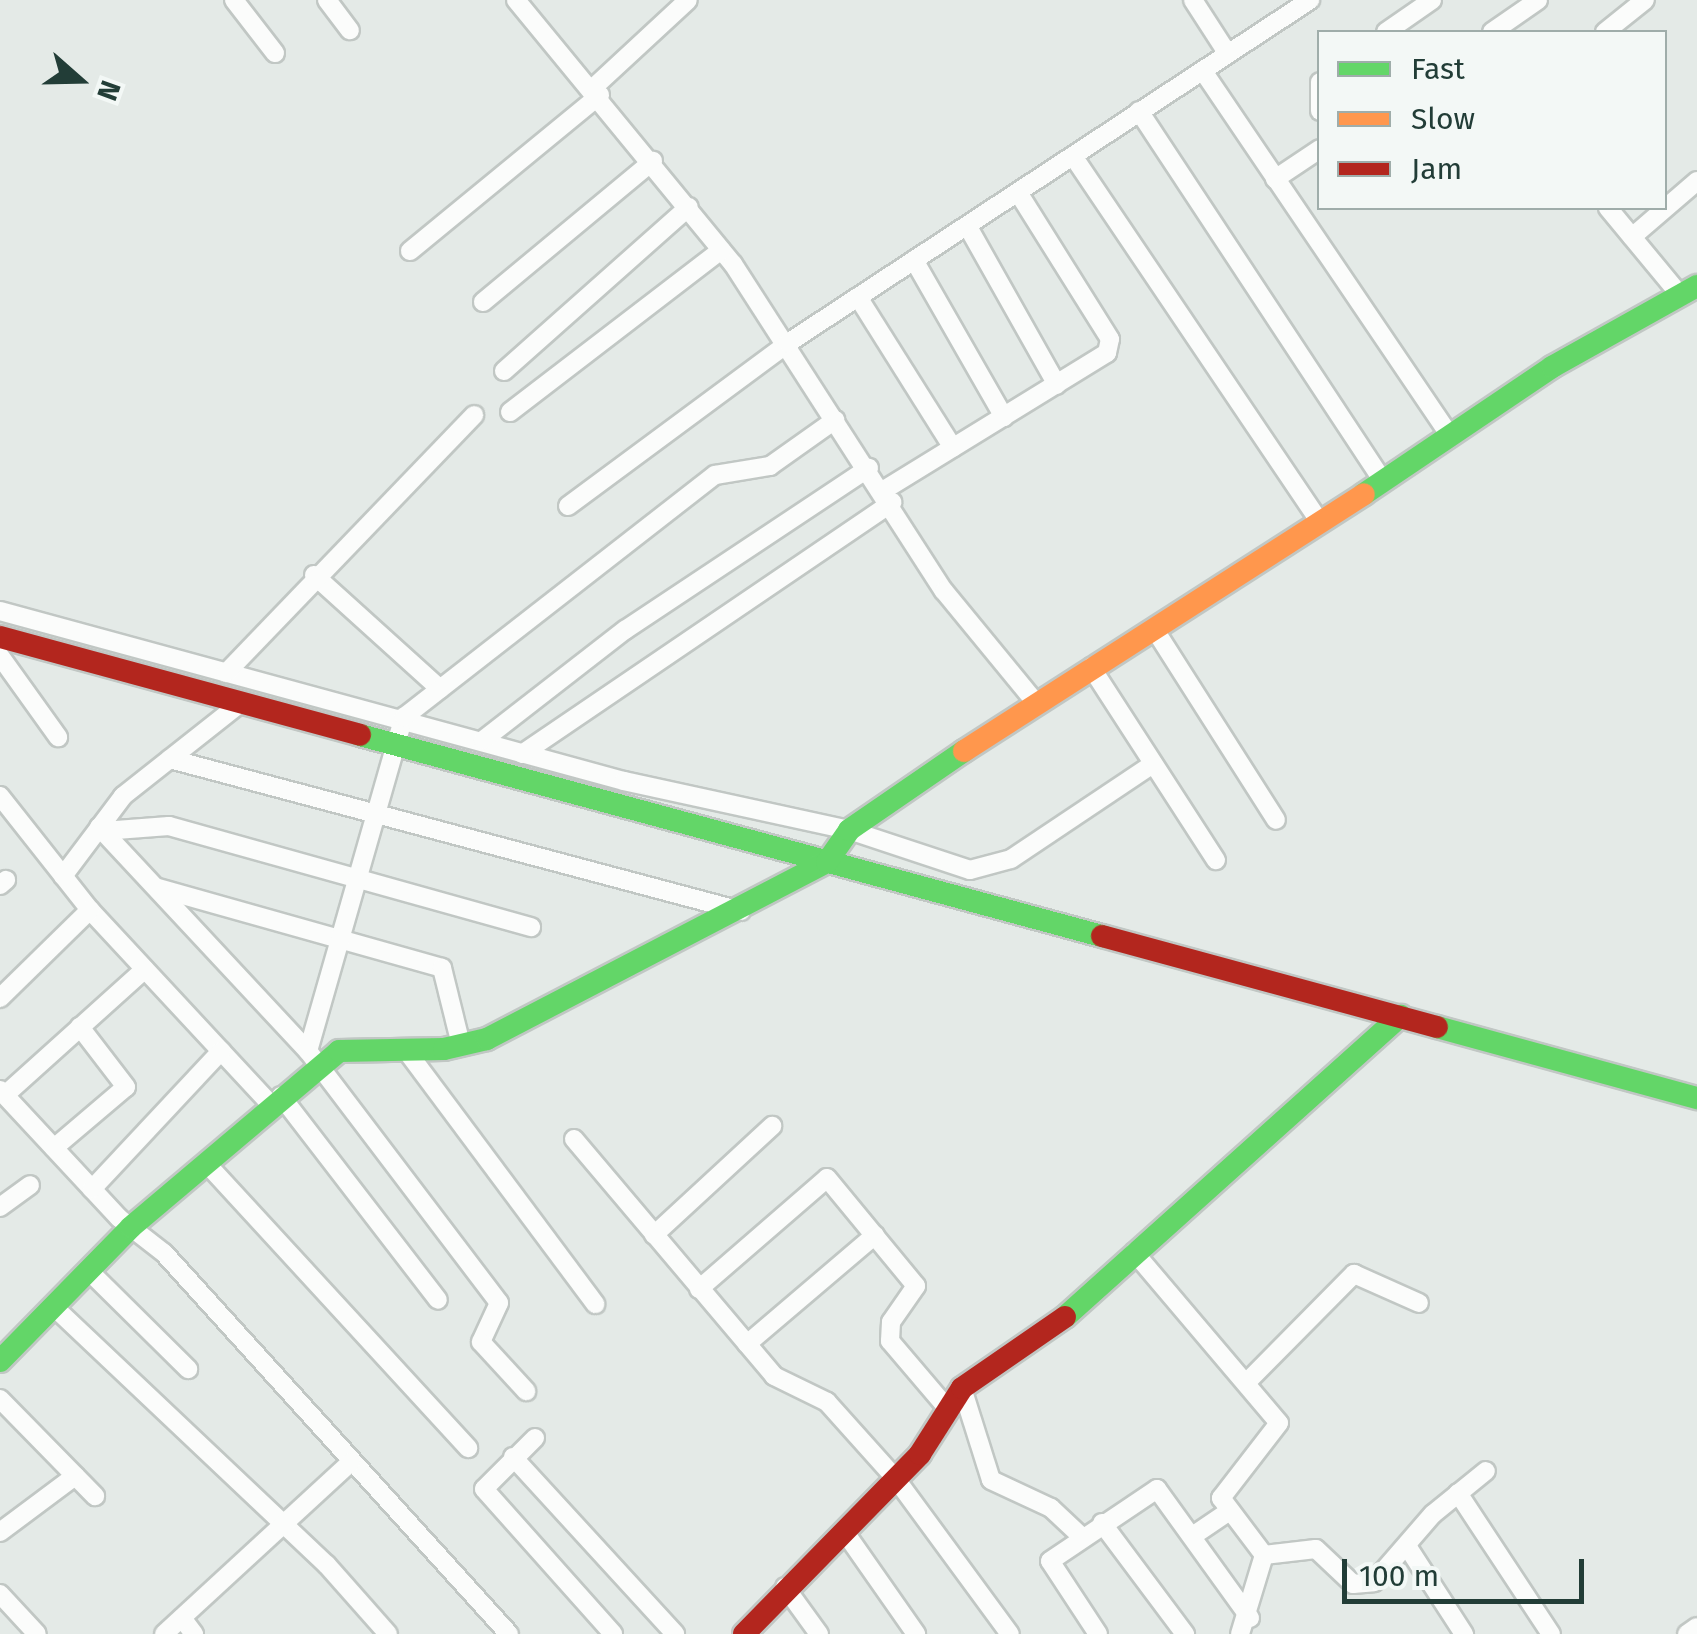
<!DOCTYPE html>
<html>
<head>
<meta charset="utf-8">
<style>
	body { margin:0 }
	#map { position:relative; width:1697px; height:1634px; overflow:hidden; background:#e4eae7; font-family:"Fira Sans",sans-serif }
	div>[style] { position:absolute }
	.roads { filter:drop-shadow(2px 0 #c1c7c4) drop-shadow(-2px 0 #c1c7c4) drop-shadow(0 2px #c1c7c4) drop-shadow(0 -2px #c1c7c4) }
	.street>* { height:18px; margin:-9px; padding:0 9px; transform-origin:9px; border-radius:9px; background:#fbfcfb }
	.fast>* { height:22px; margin:-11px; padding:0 11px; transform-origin:11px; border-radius:11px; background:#63d668 }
	.slow>* { height:22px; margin:-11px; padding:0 11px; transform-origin:11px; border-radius:11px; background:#ff974d }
	.jam>* { height:22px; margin:-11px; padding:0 11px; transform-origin:11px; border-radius:11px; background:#b3261e }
	span { translate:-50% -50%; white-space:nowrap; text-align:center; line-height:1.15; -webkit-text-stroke:10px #f3f8f6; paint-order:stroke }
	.legend { position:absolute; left:1317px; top:30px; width:350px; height:180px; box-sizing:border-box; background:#f3f8f6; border:2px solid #9fadaa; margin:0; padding:12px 18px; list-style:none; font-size:30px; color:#223d37 }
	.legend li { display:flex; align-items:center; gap:20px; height:50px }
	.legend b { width:50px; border:2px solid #9fadaa }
	.north { position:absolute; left:30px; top:30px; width:100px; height:100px; -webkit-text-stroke:8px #f3f8f6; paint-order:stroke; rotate:110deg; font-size:28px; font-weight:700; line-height:40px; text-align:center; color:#223d37 }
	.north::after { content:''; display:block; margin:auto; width:35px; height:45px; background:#223d37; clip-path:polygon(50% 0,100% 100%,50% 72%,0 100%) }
	.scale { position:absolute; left:1342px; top:1559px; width:242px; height:45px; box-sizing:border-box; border:5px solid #223d37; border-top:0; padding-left:12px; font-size:30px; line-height:35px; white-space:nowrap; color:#223d37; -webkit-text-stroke:8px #f3f8f6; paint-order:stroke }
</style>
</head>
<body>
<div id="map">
	<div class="roads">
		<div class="street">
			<div style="left:234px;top:0;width:67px;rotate:52.3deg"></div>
			<div style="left:327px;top:0;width:38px;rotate:53deg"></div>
			<div style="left:516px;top:0;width:342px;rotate:50.6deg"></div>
			<div style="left:733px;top:264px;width:389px;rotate:57.2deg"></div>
			<div style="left:944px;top:591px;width:145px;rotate:50.6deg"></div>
			<div style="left:1193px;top:0;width:64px;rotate:57.1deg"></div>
			<div style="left:1386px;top:32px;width:56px;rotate:-34.8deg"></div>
			<div style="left:1492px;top:32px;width:56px;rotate:-34.8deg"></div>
			<div style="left:1605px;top:32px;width:51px;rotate:-38.7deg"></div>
			<div style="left:1203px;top:71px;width:439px;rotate:55.9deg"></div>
			<div style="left:1320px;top:82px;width:29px;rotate:90deg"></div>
			<div style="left:593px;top:88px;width:129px;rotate:-42.8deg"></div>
			<div style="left:1139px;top:111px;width:442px;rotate:56.6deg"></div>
			<div style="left:1073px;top:156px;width:443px;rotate:56deg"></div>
			<div style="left:1275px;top:179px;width:54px;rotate:-33.7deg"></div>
			<div style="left:1608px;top:208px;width:113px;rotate:50.4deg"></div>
			<div style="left:968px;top:227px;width:181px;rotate:60.6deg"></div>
			<div style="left:1632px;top:237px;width:86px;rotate:-40.7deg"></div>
			<div style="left:410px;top:251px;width:246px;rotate:-39.4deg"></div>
			<div style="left:914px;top:260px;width:181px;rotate:60.2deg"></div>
			<div style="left:858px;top:297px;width:178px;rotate:57.8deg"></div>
			<div style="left:483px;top:302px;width:221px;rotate:-39.7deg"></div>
			<div style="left:504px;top:371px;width:247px;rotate:-41.6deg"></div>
			<div style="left:510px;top:412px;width:266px;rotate:-37.5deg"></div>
			<div style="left:884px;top:490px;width:262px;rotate:-31.6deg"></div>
			<div style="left:1107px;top:353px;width:14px;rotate:-78deg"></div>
			<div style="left:1110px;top:339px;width:171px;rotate:-122.1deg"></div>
			<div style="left:568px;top:506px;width:274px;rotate:-36.5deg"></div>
			<div style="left:788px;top:343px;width:625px;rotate:-33.31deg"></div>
			<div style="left:314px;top:575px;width:170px;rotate:42.1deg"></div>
			<div style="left:0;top:611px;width:647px;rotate:15.24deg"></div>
			<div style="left:624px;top:781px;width:230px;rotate:12.3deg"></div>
			<div style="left:849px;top:830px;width:127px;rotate:18.3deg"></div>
			<div style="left:970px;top:870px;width:42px;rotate:-15deg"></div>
			<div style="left:1011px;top:859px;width:171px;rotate:-33.8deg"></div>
			<div style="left:1155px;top:630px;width:225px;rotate:57.5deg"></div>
			<div style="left:0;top:656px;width:100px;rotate:54.4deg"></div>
			<div style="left:1091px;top:667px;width:230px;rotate:57.1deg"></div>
			<div style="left:226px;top:673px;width:358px;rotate:-46.1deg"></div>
			<div style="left:483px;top:740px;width:180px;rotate:-37.8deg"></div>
			<div style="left:625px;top:630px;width:293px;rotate:-33.6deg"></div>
			<div style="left:522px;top:754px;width:448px;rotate:-34.2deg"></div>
			<div style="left:170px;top:759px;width:591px;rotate:14.91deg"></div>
			<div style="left:0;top:796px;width:145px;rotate:51.7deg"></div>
			<div style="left:90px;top:910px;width:266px;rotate:47.1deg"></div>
			<div style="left:99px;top:827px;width:306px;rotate:47deg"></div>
			<div style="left:308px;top:1051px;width:316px;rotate:52.8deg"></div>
			<div style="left:499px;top:1303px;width:43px;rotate:114.8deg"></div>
			<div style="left:481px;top:1342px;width:67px;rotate:47.4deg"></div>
			<div style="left:103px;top:831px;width:66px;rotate:-4.3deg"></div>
			<div style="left:169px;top:826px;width:376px;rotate:15.6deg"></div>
			<div style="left:63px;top:876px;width:100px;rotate:-53.1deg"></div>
			<div style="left:123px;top:796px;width:152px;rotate:-38.3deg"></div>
			<div style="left:0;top:885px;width:8px;rotate:-40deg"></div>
			<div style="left:158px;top:888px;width:295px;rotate:15.7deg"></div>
			<div style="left:442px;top:968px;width:79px;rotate:76.1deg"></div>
			<div style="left:0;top:998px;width:126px;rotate:-44.4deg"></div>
			<div style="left:406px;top:1050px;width:317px;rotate:53.3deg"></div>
			<div style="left:308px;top:1051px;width:348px;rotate:-74deg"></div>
			<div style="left:404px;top:717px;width:394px;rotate:-37.9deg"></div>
			<div style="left:715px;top:475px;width:56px;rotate:-9.3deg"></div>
			<div style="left:770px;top:466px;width:80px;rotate:-35.3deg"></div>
			<div style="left:0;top:1090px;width:175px;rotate:47.1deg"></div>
			<div style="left:119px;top:1218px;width:57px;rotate:37.9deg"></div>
			<div style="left:164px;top:1253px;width:514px;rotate:47.84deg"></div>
			<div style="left:5px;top:1095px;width:188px;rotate:-42deg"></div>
			<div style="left:281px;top:1096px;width:257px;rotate:52.4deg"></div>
			<div style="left:574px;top:1139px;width:310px;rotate:49.8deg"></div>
			<div style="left:774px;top:1376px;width:59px;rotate:26.1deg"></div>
			<div style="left:827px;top:1402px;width:103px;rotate:48.1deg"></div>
			<div style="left:896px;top:1479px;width:192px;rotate:53.7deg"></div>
			<div style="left:54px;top:1148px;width:94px;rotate:-40.3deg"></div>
			<div style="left:126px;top:1087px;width:76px;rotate:-127.5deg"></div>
			<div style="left:207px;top:1164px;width:386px;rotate:47.4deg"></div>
			<div style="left:92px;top:1189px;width:189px;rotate:-46.9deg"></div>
			<div style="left:0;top:1207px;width:37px;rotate:-36deg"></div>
			<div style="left:654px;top:1235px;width:161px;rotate:-42.7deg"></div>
			<div style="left:1134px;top:1252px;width:224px;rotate:49.7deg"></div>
			<div style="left:1279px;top:1423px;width:95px;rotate:127.7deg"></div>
			<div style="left:1221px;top:1498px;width:71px;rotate:53deg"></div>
			<div style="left:1264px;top:1555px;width:52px;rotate:-6.6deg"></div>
			<div style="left:1316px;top:1549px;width:51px;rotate:43.4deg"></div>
			<div style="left:1353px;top:1584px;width:21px;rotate:-5deg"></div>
			<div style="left:1374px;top:1582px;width:90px;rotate:-49.1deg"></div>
			<div style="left:1433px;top:1514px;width:68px;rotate:-39.1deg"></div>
			<div style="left:88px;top:1270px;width:141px;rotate:44.7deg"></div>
			<div style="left:699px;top:1289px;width:169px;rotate:-40.9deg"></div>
			<div style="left:827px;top:1178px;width:140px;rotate:50.5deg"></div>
			<div style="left:916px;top:1286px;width:44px;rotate:124.8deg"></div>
			<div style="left:891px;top:1322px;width:19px;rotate:93deg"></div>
			<div style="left:890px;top:1341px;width:88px;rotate:49.6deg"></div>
			<div style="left:53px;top:1306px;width:377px;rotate:43.4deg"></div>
			<div style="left:327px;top:1565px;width:92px;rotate:48.5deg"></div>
			<div style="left:747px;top:1344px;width:168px;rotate:-40.4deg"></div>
			<div style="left:1248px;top:1381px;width:151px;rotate:-45.3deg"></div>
			<div style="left:1354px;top:1274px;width:71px;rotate:24deg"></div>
			<div style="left:962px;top:1388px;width:96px;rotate:72.5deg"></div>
			<div style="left:991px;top:1480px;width:66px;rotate:25deg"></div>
			<div style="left:1051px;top:1508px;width:42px;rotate:43.1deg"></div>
			<div style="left:0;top:1399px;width:136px;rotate:45.6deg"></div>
			<div style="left:535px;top:1438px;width:72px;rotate:135deg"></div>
			<div style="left:484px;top:1489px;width:194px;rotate:48.3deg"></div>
			<div style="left:513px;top:1457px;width:240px;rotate:47.5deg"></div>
			<div style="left:1458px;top:1493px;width:169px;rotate:56.6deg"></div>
			<div style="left:1102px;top:1523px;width:139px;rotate:53.2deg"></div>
			<div style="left:844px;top:1531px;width:126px;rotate:55deg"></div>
			<div style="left:0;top:1532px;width:94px;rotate:-36.7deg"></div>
			<div style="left:1194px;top:1535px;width:41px;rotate:-34.1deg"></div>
			<div style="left:1407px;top:1546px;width:105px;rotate:57.1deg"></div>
			<div style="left:785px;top:1587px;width:58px;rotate:54.1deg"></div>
			<div style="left:0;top:1594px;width:54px;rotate:47.2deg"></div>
			<div style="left:182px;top:1618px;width:20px;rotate:53deg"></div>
			<div style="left:164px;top:1634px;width:254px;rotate:-42.6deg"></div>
			<div style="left:1098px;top:1634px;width:87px;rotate:-123.3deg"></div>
			<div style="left:1050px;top:1561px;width:129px;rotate:-33.9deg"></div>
			<div style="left:1157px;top:1489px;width:159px;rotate:54.2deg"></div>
			<div style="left:1240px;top:1634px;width:83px;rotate:-73.1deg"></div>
			<div style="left:1687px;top:1634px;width:12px;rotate:-35deg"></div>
		</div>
		<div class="fast">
			<div style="left:1364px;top:494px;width:227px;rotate:-34deg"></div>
			<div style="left:1552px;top:367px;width:166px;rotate:-29.2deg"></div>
			<div style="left:360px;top:735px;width:769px;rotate:15.16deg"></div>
			<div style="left:1437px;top:1027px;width:270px;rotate:15.3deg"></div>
			<div style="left:1065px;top:1317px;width:451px;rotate:-41.9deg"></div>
			<div style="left:0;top:1361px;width:187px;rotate:-45.6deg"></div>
			<div style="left:131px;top:1227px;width:272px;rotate:-40.2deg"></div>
			<div style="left:339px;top:1051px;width:105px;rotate:-1.1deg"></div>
			<div style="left:444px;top:1049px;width:44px;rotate:-13.1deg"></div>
			<div style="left:487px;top:1039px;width:383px;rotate:-27.5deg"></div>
			<div style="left:827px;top:862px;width:39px;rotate:-55deg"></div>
			<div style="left:849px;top:830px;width:140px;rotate:-34.5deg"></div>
		</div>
		<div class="slow">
			<div style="left:964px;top:751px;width:475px;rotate:-32.7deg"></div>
		</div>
		<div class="jam">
			<div style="left:0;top:637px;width:373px;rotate:15.2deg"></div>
			<div style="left:1102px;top:936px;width:347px;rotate:15.2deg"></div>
			<div style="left:744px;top:1634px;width:252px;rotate:-45.6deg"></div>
			<div style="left:920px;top:1454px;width:78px;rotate:-57.5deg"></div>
			<div style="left:962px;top:1388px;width:125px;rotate:-34.6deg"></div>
		</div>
	</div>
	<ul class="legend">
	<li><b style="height:12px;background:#63d668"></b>Fast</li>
	<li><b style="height:12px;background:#ff974d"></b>Slow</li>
	<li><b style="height:12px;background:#b3261e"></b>Jam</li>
	</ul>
	<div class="north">N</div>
	<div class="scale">100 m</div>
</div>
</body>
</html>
